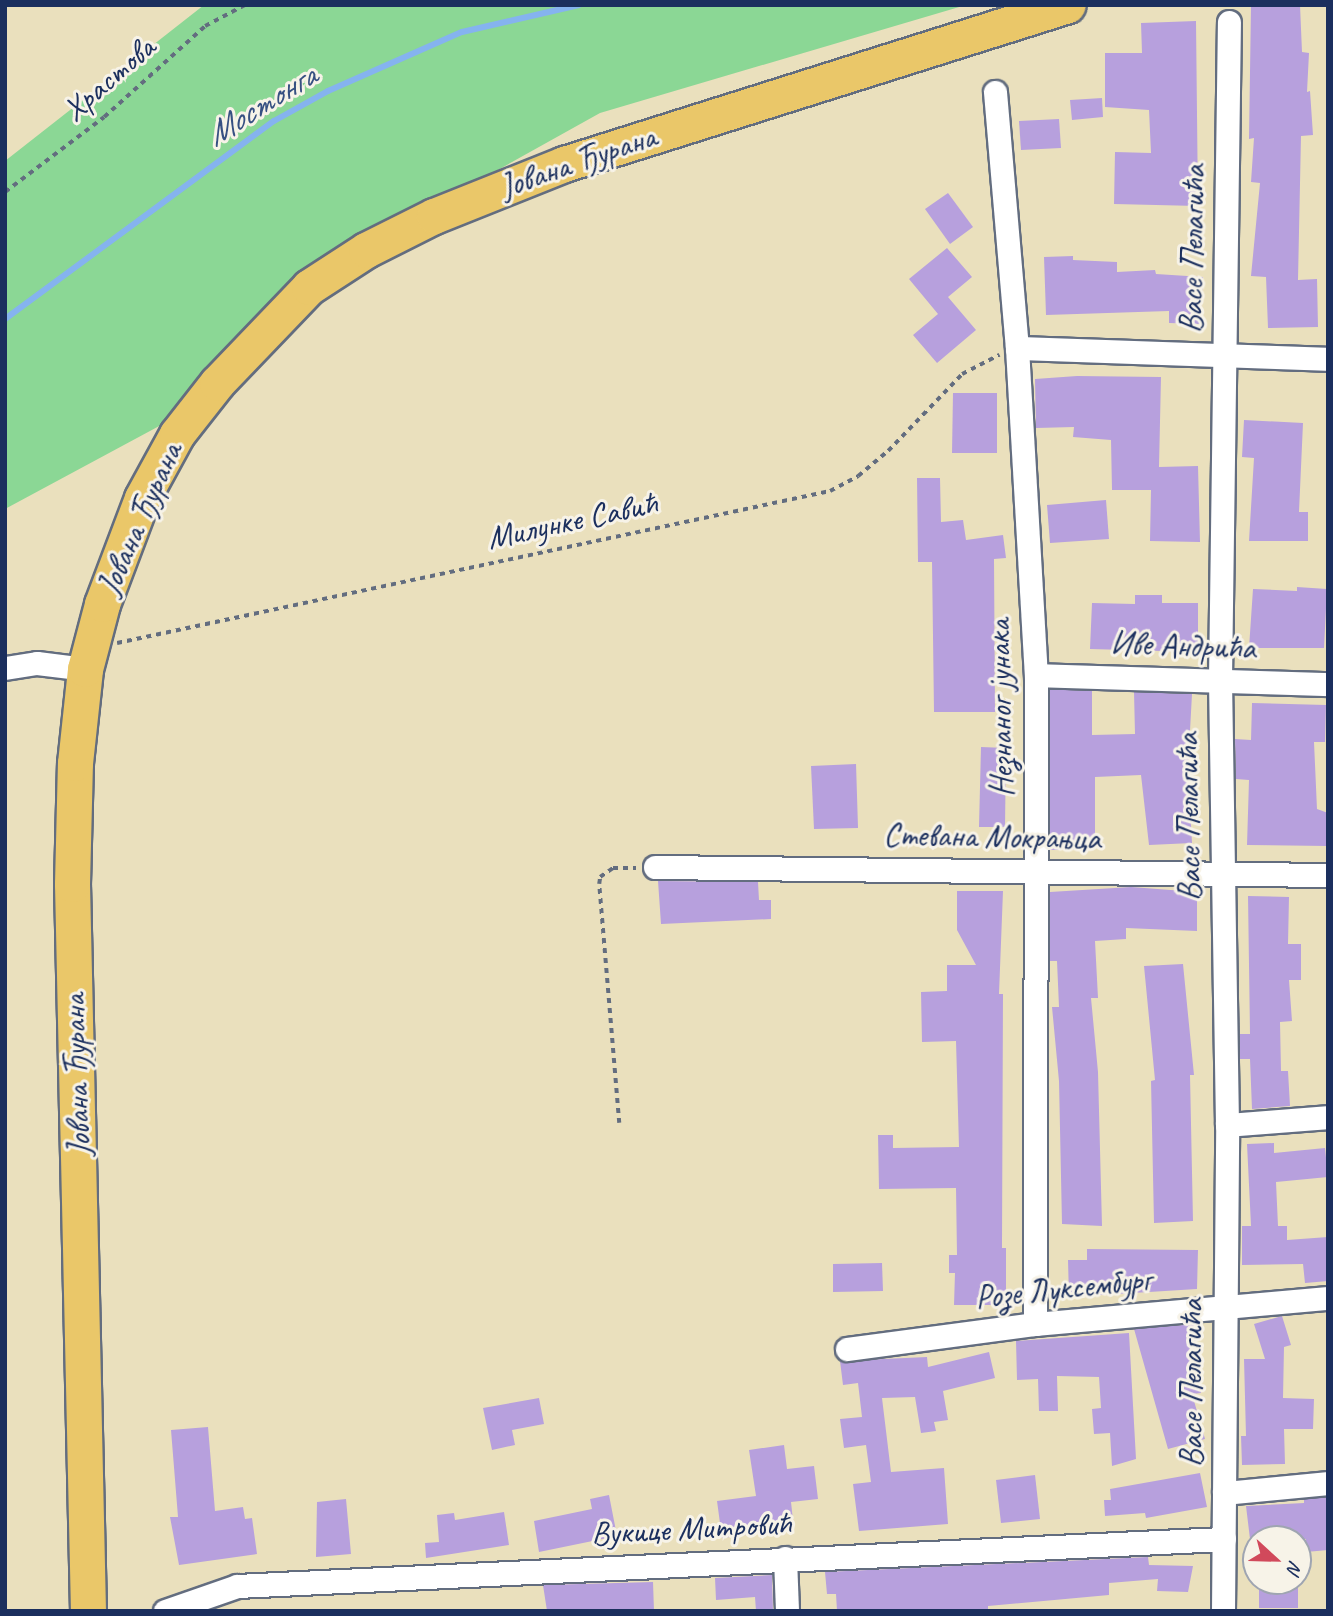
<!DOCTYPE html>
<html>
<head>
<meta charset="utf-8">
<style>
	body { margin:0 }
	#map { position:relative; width:1333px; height:1616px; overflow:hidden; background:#eae0bd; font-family:Caveat,sans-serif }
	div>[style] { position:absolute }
	.green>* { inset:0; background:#8bd795 }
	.stream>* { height:6px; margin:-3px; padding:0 3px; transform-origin:3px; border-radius:3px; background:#85b3ef }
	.building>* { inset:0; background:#b7a0dd }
	.path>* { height:3.5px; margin-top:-1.75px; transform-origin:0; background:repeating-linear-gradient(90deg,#636d7f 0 5px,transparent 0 10px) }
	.roads { filter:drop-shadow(2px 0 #636d7f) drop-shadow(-2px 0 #636d7f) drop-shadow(0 2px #636d7f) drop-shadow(0 -2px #636d7f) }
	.street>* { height:23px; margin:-11.5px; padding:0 11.5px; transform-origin:11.5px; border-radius:11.5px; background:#fff }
	.primary>* { height:35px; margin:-17.5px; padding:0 17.5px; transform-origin:17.5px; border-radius:17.5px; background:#eac769 }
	span { translate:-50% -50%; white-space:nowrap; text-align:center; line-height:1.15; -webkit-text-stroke:6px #f7f3e8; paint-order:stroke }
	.street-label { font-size:33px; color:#1b2f5e }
	.water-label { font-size:35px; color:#365082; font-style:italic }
	.frame { position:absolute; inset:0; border:7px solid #1b2f5e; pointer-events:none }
	.north { position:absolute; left:1242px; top:1525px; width:70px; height:70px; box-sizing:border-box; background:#f7f3e8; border:2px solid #9fa5b1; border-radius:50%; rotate:112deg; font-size:19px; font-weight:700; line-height:28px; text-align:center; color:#1b2f5e }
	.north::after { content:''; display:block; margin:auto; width:24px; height:32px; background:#d1495b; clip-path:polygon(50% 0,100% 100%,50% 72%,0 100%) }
</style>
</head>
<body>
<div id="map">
	<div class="green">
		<div style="clip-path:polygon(204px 5px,966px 5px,600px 113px,435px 205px,189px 410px,5px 509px,5px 161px)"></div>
	</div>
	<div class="stream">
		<div style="left:5px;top:319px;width:334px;rotate:-36.4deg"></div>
		<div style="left:274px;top:121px;width:62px;rotate:-29.1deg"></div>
		<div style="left:328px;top:91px;width:146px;rotate:-23.8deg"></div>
		<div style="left:462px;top:32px;width:120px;rotate:-13deg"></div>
	</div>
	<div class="building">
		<div style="clip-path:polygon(1251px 5px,1300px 5px,1302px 52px,1309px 53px,1307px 92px,1310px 91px,1313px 135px,1301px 136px,1298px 280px,1317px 279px,1318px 327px,1268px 328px,1266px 277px,1251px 276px,1260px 183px,1251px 182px,1254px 138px,1249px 139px)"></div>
		<div style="clip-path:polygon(1196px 21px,1198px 206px,1114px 204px,1115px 152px,1151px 153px,1149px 110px,1105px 107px,1105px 53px,1142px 53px,1141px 23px)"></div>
		<div style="clip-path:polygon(1102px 98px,1103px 117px,1072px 120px,1070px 100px)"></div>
		<div style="clip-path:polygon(1059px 119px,1061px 148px,1021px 150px,1019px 121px)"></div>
		<div style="clip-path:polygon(948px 193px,973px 227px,950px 244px,925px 209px)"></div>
		<div style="clip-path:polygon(947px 248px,972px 277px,948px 297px,976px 330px,937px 363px,913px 335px,938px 314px,909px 279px)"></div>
		<div style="clip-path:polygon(1073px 256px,1073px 260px,1117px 262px,1117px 272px,1155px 270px,1156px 274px,1203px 277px,1200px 324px,1169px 323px,1169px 311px,1046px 315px,1044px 257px)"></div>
		<div style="clip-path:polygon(1077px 376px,1161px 377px,1159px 467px,1198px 466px,1200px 542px,1150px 541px,1151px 490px,1112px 490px,1111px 440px,1073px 437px,1074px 427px,1036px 428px,1035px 379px)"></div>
		<div style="clip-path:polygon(953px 393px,997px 393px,997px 453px,952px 453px)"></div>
		<div style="clip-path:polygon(1244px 420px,1303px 423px,1299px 512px,1308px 512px,1308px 541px,1249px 541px,1254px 458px,1242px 457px)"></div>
		<div style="clip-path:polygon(917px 478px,940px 478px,941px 522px,963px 520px,966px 540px,1003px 535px,1006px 558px,994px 559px,995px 712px,934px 712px,932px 562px,918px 562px)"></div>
		<div style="clip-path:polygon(1106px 500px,1109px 539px,1050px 543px,1047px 505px)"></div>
		<div style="clip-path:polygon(1297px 587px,1327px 589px,1324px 648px,1249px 648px,1253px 589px,1297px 591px)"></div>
		<div style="clip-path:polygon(1135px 595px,1162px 595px,1162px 603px,1198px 603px,1198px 652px,1090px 649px,1092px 603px,1135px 604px)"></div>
		<div style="clip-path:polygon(1050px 689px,1092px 691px,1092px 735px,1135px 734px,1134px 692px,1192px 694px,1188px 768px,1192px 843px,1149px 845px,1141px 775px,1095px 777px,1095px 849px,1050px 850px)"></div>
		<div style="clip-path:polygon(1252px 703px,1326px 705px,1325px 742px,1314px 742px,1317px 809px,1328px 813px,1328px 846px,1247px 845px,1249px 780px,1236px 779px,1235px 739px,1251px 740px)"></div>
		<div style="clip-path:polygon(981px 747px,1006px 748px,1005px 827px,979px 827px)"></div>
		<div style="clip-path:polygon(856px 764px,858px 828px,814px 829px,811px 766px)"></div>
		<div style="clip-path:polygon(658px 881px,758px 882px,759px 900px,771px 900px,771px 919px,661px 924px)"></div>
		<div style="clip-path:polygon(1131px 887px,1197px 892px,1197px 931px,1126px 928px,1126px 939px,1095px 941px,1098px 998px,1091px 998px,1098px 1072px,1102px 1226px,1062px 1224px,1059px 1081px,1052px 1007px,1059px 1007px,1057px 961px,1050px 961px,1050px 892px)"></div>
		<div style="clip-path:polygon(957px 891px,1003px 891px,999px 994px,1003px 994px,1002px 1248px,1006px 1248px,1006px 1305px,954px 1305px,955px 1273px,949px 1273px,949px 1255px,957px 1255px,956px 1188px,879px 1189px,878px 1135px,893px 1135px,893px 1148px,959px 1147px,956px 1041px,922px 1042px,921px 992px,947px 991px,947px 965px,976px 965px,957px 930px)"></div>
		<div style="clip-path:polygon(1248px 896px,1289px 897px,1288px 944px,1301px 944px,1301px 980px,1289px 980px,1292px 1021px,1280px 1022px,1281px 1071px,1288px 1071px,1290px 1106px,1252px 1109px,1250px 1059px,1240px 1059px,1240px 1034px,1250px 1034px)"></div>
		<div style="clip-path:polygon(1183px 964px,1194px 1075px,1190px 1075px,1193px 1221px,1154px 1223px,1151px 1081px,1155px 1080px,1144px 966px)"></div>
		<div style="clip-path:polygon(1274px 1143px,1274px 1153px,1325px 1148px,1328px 1177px,1276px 1182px,1278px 1226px,1287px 1226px,1287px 1240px,1328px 1237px,1328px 1281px,1305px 1283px,1303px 1264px,1242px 1265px,1242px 1226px,1251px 1226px,1247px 1144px)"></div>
		<div style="clip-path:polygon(1087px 1249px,1198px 1250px,1197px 1289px,1069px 1297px,1068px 1260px,1087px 1260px)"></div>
		<div style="clip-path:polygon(882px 1263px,883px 1291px,833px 1292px,833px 1264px)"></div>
		<div style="clip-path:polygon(1282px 1316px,1291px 1345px,1284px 1347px,1283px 1398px,1314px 1399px,1313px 1429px,1284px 1429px,1285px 1464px,1242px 1465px,1241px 1436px,1246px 1436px,1244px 1359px,1265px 1359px,1254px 1324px)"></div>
		<div style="clip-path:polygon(1195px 1324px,1201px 1393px,1192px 1394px,1205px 1439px,1168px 1449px,1134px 1329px)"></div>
		<div style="clip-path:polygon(1129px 1333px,1136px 1459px,1112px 1466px,1110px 1433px,1094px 1434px,1092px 1409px,1101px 1408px,1099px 1377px,1057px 1376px,1058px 1411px,1039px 1411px,1038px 1379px,1017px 1380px,1016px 1341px)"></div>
		<div style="clip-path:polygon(989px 1352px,995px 1378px,943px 1391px,948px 1420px,934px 1422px,936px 1431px,921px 1433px,915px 1397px,882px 1398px,891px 1472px,944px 1468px,948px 1524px,859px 1531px,853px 1484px,871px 1482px,866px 1445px,844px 1448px,840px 1419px,862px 1417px,858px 1383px,843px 1385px,840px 1361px,927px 1357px,928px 1367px)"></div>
		<div style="clip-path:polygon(539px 1398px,544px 1424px,512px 1430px,515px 1445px,492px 1450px,483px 1408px)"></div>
		<div style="clip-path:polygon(208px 1427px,215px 1511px,243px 1507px,245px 1519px,252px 1518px,257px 1554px,179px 1565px,170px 1517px,178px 1517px,171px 1430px)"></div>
		<div style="clip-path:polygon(784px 1445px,787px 1469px,814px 1466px,818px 1499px,791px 1502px,794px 1529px,722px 1538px,717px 1501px,756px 1496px,749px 1450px)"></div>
		<div style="clip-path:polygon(1200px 1473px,1207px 1507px,1146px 1518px,1145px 1513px,1105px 1516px,1104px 1500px,1111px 1500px,1110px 1489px)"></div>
		<div style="clip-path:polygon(1035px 1475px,1040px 1519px,1001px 1523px,996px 1480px)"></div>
		<div style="clip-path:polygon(609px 1495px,617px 1536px,539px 1552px,534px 1521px,592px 1509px,590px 1499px)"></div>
		<div style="clip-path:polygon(1328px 1497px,1328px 1550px,1306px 1552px,1306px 1539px,1250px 1539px,1246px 1506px,1304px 1503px,1304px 1499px)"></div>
		<div style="clip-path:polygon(346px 1499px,351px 1554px,316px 1557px,317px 1502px)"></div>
		<div style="clip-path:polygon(504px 1512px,509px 1545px,426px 1558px,425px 1543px,439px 1542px,437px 1515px,454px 1513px,455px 1520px)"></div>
		<div style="clip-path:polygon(1148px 1557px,1149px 1565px,1193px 1566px,1188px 1592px,1157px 1591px,1158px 1579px,1109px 1583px,1109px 1595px,988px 1606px,988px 1611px,837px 1611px,836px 1594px,827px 1594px,825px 1572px)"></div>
		<div style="clip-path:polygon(772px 1575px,773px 1611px,756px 1611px,755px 1597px,716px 1600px,715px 1578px)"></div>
		<div style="clip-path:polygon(1259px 1581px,1298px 1581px,1298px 1608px,1259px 1608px)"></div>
		<div style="clip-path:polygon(653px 1582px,654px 1611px,547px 1611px,543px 1585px)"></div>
	</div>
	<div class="path">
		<div style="left:5px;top:192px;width:124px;rotate:-37.1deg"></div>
		<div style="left:104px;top:117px;width:136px;rotate:-42deg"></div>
		<div style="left:205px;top:26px;width:45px;rotate:-27.7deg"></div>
		<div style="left:117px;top:643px;width:729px;rotate:-12.03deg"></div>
		<div style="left:830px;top:491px;width:32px;rotate:-28deg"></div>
		<div style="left:858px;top:476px;width:39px;rotate:-40deg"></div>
		<div style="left:888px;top:451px;width:107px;rotate:-46.1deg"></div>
		<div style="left:962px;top:374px;width:42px;rotate:-27.2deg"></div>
		<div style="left:619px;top:1123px;width:240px;rotate:-94.8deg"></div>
		<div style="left:599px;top:884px;width:7px;rotate:-82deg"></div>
		<div style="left:600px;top:877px;width:16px;rotate:-35deg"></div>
		<div style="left:613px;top:868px;width:23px"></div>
	</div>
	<div class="roads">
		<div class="street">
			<div style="left:995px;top:92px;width:257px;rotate:85.1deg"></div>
			<div style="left:1017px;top:348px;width:328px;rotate:86.7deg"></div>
			<div style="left:1036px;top:675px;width:649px;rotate:90.09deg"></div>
			<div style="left:1017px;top:348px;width:311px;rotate:2deg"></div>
			<div style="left:5px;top:668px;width:32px;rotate:-9deg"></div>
			<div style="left:37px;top:663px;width:48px;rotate:7.1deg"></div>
			<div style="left:1036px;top:675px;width:292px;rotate:1.8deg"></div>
			<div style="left:655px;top:867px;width:673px;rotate:0.68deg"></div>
			<div style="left:1227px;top:1125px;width:101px;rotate:-4.5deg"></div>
			<div style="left:847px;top:1349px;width:190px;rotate:-7.6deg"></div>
			<div style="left:1035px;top:1324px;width:294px;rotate:-5.1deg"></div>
			<div style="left:1224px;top:1493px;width:104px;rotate:-5.5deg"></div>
			<div style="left:785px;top:1558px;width:53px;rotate:87.8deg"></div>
			<div style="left:165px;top:1611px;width:76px;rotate:-19.1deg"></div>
			<div style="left:237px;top:1586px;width:988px;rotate:-2.73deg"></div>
			<div style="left:1223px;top:1611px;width:486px;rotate:-89.5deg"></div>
			<div style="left:1227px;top:1125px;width:446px;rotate:-90.9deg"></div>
			<div style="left:1220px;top:679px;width:657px;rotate:-89.22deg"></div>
		</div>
		<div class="primary">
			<div style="left:88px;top:1611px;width:727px;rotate:-91.26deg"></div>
			<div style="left:72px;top:884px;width:121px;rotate:-88.6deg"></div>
			<div style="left:75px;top:763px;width:95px;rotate:-83.9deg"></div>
			<div style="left:85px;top:669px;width:67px;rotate:-75.3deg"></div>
			<div style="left:102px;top:604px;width:113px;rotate:-69.3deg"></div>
			<div style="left:142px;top:498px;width:73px;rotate:-61.3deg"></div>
			<div style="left:177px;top:434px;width:65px;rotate:-51.9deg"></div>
			<div style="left:217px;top:383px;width:133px;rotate:-46.2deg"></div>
			<div style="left:309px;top:287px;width:68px;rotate:-33deg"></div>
			<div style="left:366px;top:250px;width:76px;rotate:-26.6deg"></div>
			<div style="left:434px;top:216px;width:140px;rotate:-21.8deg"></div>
			<div style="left:564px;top:164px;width:528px;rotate:-17.51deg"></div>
		</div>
	</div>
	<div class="street-label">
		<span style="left:109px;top:79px;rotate:-41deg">Храстова</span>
		<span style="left:578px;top:162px;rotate:-19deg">Јована Ђурана</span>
		<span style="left:1193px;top:249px;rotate:-89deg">Васе Пелагића</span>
		<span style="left:140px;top:519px;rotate:-66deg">Јована Ђурана</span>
		<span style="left:572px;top:521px;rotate:-12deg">Милунке Савић</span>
		<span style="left:1183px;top:646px;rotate:2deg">Иве Андрића</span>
		<span style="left:1001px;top:708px;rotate:-91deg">Незнаног јунака</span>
		<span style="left:1189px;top:817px;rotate:-91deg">Васе Пелагића</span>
		<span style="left:992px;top:837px;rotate:1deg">Стевана Мокрањца</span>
		<span style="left:77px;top:1075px;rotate:-92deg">Јована Ђурана</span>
		<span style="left:1063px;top:1289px;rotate:-6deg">Розе Луксембург</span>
		<span style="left:1192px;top:1383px;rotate:-90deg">Васе Пелагића</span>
		<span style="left:691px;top:1529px;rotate:-3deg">Вукице Митровић</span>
	</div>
	<div class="water-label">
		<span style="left:261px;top:105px;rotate:-32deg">Мостонга</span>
	</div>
	<div class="frame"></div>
	<div class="north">N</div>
</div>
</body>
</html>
